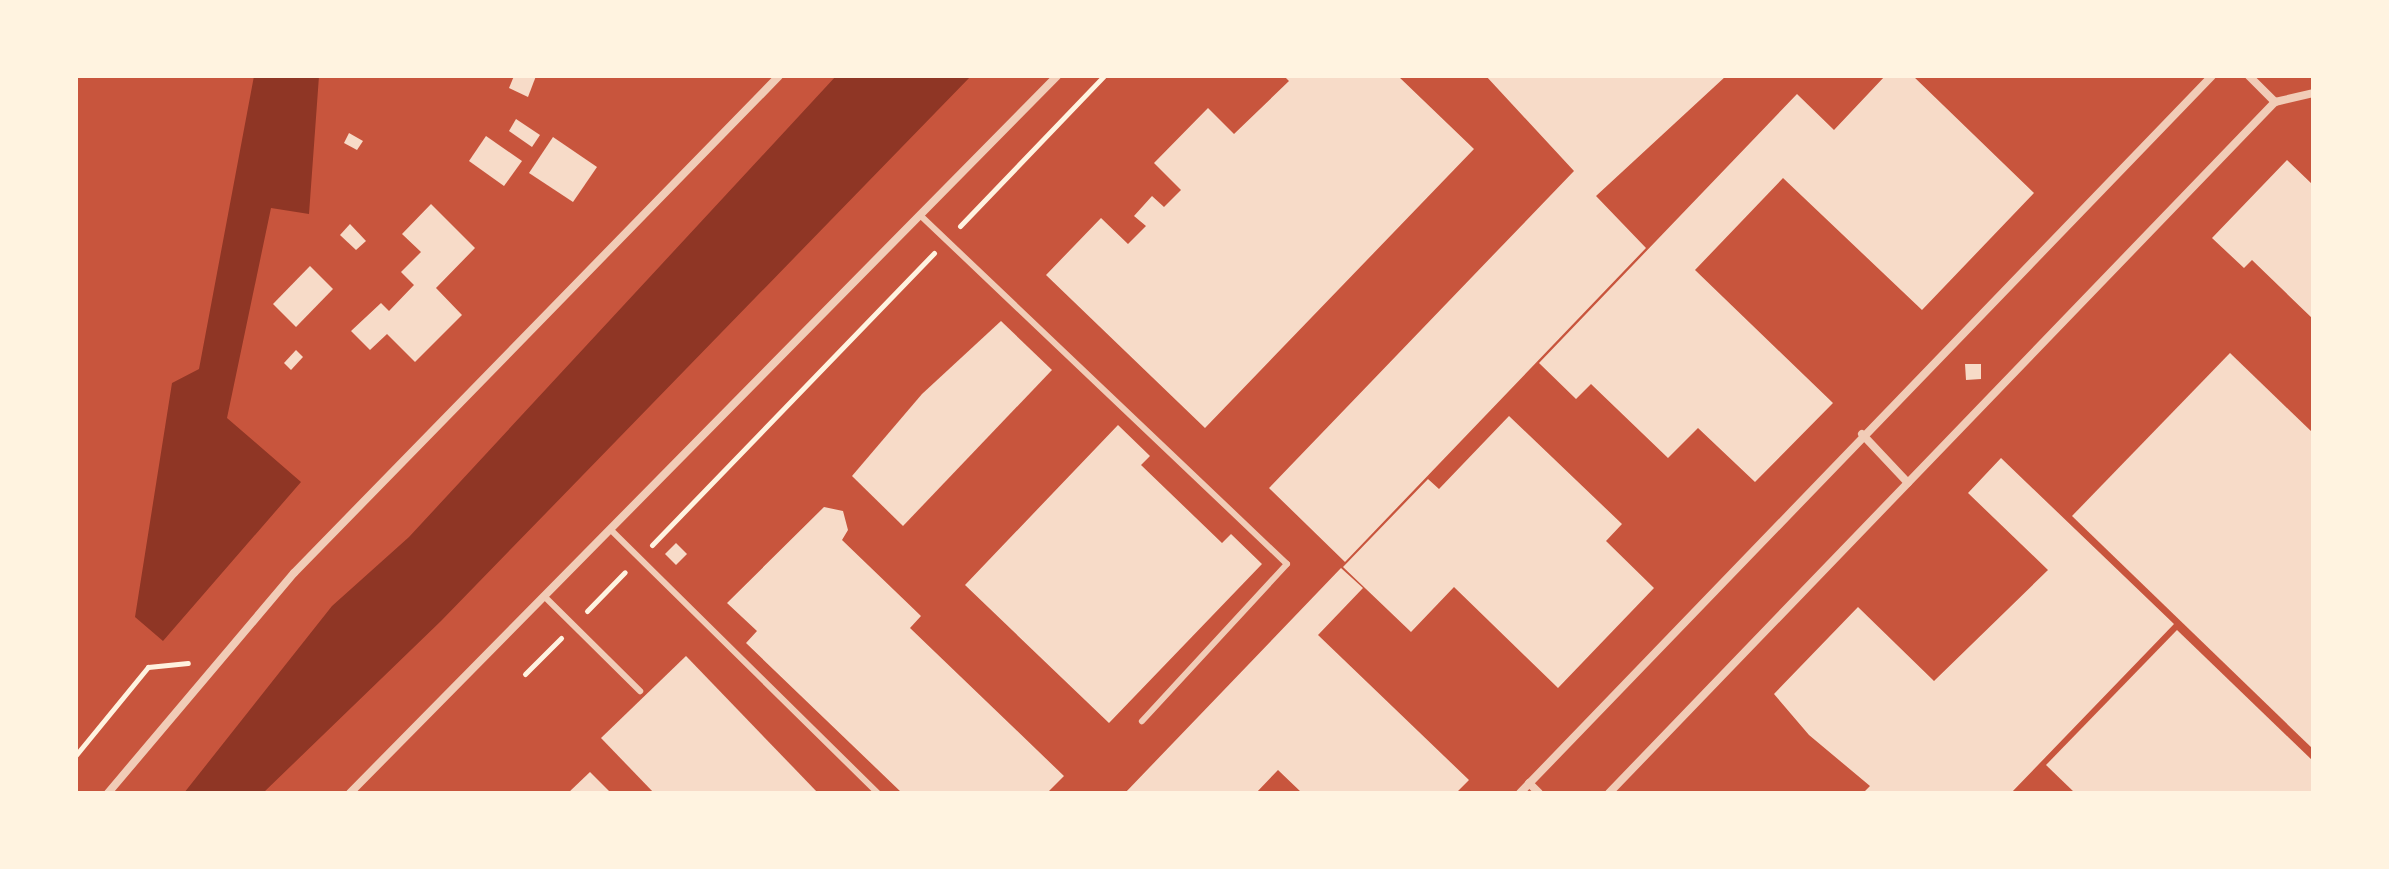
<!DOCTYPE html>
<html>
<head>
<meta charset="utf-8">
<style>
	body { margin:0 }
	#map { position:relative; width:2389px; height:869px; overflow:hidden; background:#c8553d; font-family:"Space Grotesk",sans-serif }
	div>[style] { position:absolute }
	.water>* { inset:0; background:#8f3625 }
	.building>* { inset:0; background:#f7dbc8 }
	.path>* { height:5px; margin:-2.5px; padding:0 2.5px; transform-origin:2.5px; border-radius:2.5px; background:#fff3e0 }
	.service>* { height:6px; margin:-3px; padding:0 3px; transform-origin:3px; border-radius:3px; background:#f1ccb7 }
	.minor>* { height:8px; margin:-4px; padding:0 4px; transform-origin:4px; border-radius:4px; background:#f1ccb7 }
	span { translate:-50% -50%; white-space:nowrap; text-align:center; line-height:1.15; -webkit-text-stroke:6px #fff3e0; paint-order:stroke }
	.frame { position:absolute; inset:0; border:78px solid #fff3e0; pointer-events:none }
</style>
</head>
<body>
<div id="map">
	<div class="water">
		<div style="clip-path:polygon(254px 76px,319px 76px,309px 214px,271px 208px,227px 418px,301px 482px,163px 641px,135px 617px,172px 383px,199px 369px)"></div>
		<div style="clip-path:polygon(836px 76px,971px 76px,441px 621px,263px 793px,184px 793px,332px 606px,409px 537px)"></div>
	</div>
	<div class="building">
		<div style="clip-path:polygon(514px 76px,536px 76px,528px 97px,509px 88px)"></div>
		<div style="clip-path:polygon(1284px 76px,1398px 76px,1474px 149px,1205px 428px,1046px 275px,1101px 218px,1128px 244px,1146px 226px,1134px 216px,1152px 196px,1164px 207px,1181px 190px,1154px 163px,1208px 108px,1234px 134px,1289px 81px)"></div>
		<div style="clip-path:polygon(1486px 76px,1726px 76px,1596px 196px,1646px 248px,1345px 562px,1269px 488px,1574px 171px)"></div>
		<div style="clip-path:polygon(1885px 76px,1913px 76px,2034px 193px,1922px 310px,1783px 178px,1695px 270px,1833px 403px,1755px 482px,1698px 428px,1668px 458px,1591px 384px,1576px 399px,1539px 363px,1797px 94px,1834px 130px)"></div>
		<div style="clip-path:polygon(516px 119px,540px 135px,532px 147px,509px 131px)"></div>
		<div style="clip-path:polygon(349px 133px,363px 141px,357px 150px,344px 143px)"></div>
		<div style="clip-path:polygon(486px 136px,522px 161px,504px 186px,469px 161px)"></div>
		<div style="clip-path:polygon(553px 137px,597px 167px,573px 202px,529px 173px)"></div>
		<div style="clip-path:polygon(2287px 160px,2313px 185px,2313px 319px,2252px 260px,2244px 268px,2212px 238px)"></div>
		<div style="clip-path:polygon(431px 204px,475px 248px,436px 288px,462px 315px,415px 362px,387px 334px,370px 350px,351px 331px,381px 303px,389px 311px,414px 285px,401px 272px,421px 252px,402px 234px)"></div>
		<div style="clip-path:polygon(350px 224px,366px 241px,356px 250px,340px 235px)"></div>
		<div style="clip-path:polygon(310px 266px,333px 289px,296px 327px,273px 304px)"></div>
		<div style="clip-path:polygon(1001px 321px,1052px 370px,903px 526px,852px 476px,922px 394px)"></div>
		<div style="clip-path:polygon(296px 350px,303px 357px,291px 370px,284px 363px)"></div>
		<div style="clip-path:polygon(2230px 353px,2313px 433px,2313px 749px,2072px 516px)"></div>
		<div style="clip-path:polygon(1965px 364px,1981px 364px,1981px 379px,1966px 380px)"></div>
		<div style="clip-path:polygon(1509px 416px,1622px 524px,1606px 541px,1654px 588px,1558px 688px,1454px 587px,1411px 632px,1343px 567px,1428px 479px,1439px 489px)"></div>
		<div style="clip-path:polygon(1118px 425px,1150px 456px,1141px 465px,1222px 543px,1231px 534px,1262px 564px,1109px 723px,965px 585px)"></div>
		<div style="clip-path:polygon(2001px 458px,2174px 624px,2011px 793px,1863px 793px,1870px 786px,1809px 735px,1774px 694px,1858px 607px,1934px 681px,2048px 570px,1968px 493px)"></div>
		<div style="clip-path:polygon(824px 507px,843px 511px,848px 530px,842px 540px,921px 616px,910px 628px,1064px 776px,1047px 793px,902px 793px,746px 643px,757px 631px,727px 603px)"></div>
		<div style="clip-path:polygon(676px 543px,687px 554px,676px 565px,665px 554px)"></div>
		<div style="clip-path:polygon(1341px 568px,1363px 588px,1318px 635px,1469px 780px,1456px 793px,1302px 793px,1278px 770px,1256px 793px,1125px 793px)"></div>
		<div style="clip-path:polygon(2177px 630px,2313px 761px,2313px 793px,2075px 793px,2046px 765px)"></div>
		<div style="clip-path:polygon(686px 656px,818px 793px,654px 793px,601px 738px)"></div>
		<div style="clip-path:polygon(590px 772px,611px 793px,568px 793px)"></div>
	</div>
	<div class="path">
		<div style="left:960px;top:226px;width:208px;rotate:-46.2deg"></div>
		<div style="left:652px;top:545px;width:406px;rotate:-46deg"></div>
		<div style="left:587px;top:611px;width:54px;rotate:-45.7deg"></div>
		<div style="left:525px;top:674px;width:51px;rotate:-45deg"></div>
		<div style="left:76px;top:755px;width:114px;rotate:-50.7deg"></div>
		<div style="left:148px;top:667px;width:40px;rotate:-5.7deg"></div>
	</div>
	<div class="service">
		<div style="left:921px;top:216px;width:505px;rotate:43.56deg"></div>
		<div style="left:1287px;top:564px;width:214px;rotate:132.7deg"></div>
		<div style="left:612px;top:531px;width:373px;rotate:44.6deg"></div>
		<div style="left:545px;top:597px;width:134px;rotate:44.7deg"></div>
	</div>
	<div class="minor">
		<div style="left:2249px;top:76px;width:37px;rotate:45deg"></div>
		<div style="left:1862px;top:434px;width:67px;rotate:46.8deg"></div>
		<div style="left:1529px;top:783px;width:14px;rotate:45deg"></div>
		<div style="left:108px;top:793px;width:288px;rotate:-49.8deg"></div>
		<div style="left:294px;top:573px;width:694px;rotate:-45.7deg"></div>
		<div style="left:350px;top:793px;width:1007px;rotate:-45.4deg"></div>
		<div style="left:1520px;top:793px;width:996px;rotate:-46.02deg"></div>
		<div style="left:1609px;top:793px;width:960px;rotate:-46.06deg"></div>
		<div style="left:2275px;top:102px;width:39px;rotate:-13deg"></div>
	</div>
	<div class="frame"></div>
</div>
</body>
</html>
